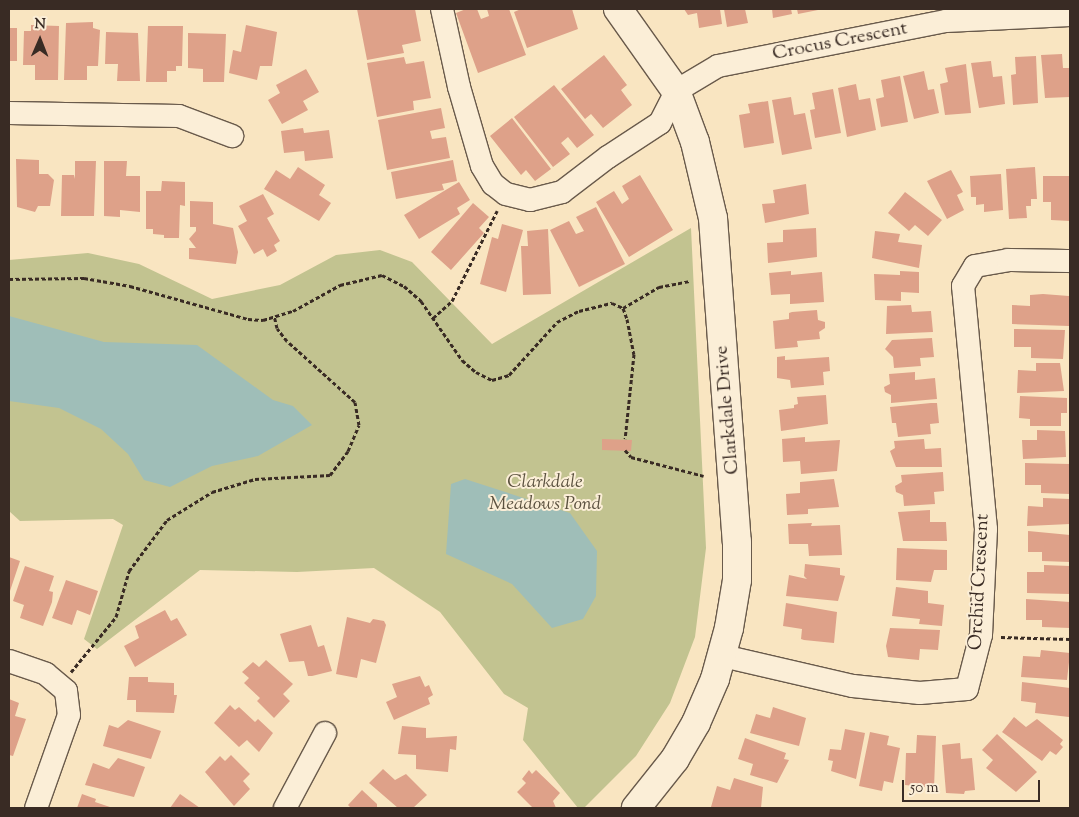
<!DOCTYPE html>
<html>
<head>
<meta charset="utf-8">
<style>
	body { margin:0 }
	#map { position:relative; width:1079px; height:817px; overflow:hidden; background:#f9e5c1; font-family:"Sorts Mill Goudy",serif }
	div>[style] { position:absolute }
	.green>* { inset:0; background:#c2c390 }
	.water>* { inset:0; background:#9fbeb8 }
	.building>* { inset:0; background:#dea189 }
	.path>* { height:3px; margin-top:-1.5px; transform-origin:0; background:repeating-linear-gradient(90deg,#392b24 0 4px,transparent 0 6.5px) }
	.roads { filter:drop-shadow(1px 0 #695a4b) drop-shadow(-1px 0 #695a4b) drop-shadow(0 1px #695a4b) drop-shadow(0 -1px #695a4b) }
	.street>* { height:22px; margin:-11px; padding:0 11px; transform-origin:11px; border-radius:11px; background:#fbeed7 }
	.secondary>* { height:28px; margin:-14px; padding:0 14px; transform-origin:14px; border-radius:14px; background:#fbeed7 }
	span { translate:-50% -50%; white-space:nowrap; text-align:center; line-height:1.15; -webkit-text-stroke:4px #fbeed7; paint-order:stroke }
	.street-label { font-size:19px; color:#392b24 }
	.park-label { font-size:19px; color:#5b513f; font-style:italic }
	.frame { position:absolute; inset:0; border:10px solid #392b24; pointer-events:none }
	.north { position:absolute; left:15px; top:15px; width:50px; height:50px; -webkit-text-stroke:4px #fbeed7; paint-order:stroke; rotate:1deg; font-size:14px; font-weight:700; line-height:20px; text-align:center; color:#392b24 }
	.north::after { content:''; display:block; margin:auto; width:18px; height:22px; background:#392b24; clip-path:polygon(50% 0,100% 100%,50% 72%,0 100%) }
	.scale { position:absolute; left:902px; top:780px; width:138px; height:22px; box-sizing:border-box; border:2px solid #392b24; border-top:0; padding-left:6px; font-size:15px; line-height:18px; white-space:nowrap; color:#392b24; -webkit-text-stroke:4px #fbeed7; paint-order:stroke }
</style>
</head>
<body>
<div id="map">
	<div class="green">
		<div style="clip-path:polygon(691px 228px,706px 548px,695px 637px,670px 703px,636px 756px,584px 808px,578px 808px,523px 740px,528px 708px,504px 694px,440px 612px,374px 568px,297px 572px,200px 570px,97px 649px,84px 639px,123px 525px,113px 519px,20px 521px,9px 511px,9px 260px,88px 253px,139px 264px,212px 299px,280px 285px,336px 255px,380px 250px,412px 262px,492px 344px)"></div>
	</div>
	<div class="water">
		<div style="clip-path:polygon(9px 316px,104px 342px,197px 345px,273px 400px,293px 406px,312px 425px,258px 456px,212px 466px,170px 487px,144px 480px,128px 454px,101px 429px,59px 408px,9px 401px)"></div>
		<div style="clip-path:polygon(465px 479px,570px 513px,597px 551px,596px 596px,583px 619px,552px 628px,512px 584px,446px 554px,451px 484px)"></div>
	</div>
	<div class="building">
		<div style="clip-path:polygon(357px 9px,415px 9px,421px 41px,402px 45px,404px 53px,367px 60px)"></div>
		<div style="clip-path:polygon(466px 9px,477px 9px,481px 19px,489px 16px,487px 9px,509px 9px,526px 55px,478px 73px,456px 13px)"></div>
		<div style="clip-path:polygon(521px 9px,572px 9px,578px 29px,527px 48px,514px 12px)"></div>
		<div style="clip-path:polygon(684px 9px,720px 9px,722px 24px,699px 28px,697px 13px,688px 15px)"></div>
		<div style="clip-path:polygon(724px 9px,745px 9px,748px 23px,727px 27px)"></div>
		<div style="clip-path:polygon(772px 9px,791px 9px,792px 14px,773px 18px)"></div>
		<div style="clip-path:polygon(797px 9px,818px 9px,818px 10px,798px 14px)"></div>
		<div style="clip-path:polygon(93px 22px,93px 28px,100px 30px,98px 66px,87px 66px,87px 80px,64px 80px,66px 23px)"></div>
		<div style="clip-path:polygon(31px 25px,59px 26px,58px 80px,35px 80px,35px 65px,23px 65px,24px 31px,31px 31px)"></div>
		<div style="clip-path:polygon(246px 25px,277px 32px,272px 66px,260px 66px,257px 80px,229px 73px,233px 50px,241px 52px)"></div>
		<div style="clip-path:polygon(148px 26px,183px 26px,182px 66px,176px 66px,176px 71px,167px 71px,167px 82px,146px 82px)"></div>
		<div style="clip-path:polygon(9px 28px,17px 28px,17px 61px,9px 61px)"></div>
		<div style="clip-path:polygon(106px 32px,138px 33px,140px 81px,117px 81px,118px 64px,105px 64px)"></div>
		<div style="clip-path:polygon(188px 33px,226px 34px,224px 82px,203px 82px,203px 69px,188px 68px)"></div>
		<div style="clip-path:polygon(1062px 54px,1063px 68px,1069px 68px,1070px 97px,1045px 98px,1041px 55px)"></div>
		<div style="clip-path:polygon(604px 55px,627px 85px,621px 90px,632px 105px,603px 128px,591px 114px,585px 119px,561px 89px)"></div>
		<div style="clip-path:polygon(1036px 56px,1038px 103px,1013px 105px,1011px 75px,1016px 74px,1015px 57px)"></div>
		<div style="clip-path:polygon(404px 57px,406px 64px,424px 61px,431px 98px,413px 101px,414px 110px,377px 117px,367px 63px)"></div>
		<div style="clip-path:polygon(991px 61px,993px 77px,1002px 76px,1005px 104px,979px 108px,971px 63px)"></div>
		<div style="clip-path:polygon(966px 64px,971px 113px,945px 115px,940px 84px,948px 82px,945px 68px)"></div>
		<div style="clip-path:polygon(306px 69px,319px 92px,303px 101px,308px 110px,282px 124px,268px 100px,280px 93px,276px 85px)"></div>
		<div style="clip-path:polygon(924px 71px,928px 90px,934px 89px,939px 113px,914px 119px,903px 76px)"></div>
		<div style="clip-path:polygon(900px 76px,908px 122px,881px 127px,876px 99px,884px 97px,881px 80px)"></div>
		<div style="clip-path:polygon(856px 84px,859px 100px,870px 98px,876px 130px,847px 137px,838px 88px)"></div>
		<div style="clip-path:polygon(554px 85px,594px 135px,577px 148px,568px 137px,561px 143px,570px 154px,553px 167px,514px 117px)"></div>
		<div style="clip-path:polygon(833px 89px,841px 133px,815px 138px,810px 110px,815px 109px,812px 93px)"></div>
		<div style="clip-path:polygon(791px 97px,794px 115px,805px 113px,812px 149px,782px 155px,772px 100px)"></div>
		<div style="clip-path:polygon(768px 101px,774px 143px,744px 148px,739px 115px,750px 113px,748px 104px)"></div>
		<div style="clip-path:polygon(441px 108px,445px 128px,430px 131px,432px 139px,446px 137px,450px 158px,387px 170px,378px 120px)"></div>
		<div style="clip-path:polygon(512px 118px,551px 169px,535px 181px,526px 170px,521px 175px,490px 136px)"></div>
		<div style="clip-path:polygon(303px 128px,304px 133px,329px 130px,333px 158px,305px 161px,304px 151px,284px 153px,281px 131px)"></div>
		<div style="clip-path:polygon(16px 159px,39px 160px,39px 174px,48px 174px,54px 180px,50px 206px,38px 206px,35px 212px,17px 207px)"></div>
		<div style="clip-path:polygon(453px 160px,457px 181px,442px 184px,444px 190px,396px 199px,391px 172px)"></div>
		<div style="clip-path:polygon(75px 161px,96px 161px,94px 216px,61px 216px,62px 175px,74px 175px,75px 179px)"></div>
		<div style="clip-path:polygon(104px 161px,127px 161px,126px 176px,140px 176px,140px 212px,120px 210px,120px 217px,104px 216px)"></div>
		<div style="clip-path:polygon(298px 167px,325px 185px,319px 195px,331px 203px,319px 221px,264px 189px,276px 170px,290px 179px)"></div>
		<div style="clip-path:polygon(1035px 167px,1037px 199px,1031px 199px,1031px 206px,1026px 206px,1027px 218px,1009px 219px,1006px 169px)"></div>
		<div style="clip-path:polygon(951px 170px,963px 192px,957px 195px,964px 210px,947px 219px,927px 181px)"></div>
		<div style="clip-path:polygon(1001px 174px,1003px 210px,984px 212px,984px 204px,976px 205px,976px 197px,971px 197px,970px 176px)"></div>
		<div style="clip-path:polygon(640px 175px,673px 230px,629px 257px,596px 202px,614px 191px,622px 204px,629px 199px,622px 186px)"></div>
		<div style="clip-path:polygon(1043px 176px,1069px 176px,1070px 221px,1051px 220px,1051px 202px,1043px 202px)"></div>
		<div style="clip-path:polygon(162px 181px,185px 182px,185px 206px,180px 205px,179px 238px,164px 238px,164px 235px,153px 234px,153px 229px,146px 229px,146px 191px,161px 191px)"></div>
		<div style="clip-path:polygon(459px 182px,470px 200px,457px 208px,460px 214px,419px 239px,404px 215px)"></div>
		<div style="clip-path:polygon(806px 184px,809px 214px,765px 223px,762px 204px,775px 203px,773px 190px)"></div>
		<div style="clip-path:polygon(905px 192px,942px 220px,928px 236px,915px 225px,909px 231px,888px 213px)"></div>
		<div style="clip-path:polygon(263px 194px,274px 214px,267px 218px,280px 241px,274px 245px,277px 251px,267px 257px,263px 249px,254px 254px,238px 226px,247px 221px,239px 206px)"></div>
		<div style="clip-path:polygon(190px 201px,213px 202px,213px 224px,233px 228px,238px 252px,236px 264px,189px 259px,189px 248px,196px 248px,189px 239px,196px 231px,196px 227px,190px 227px)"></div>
		<div style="clip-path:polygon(473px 203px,489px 217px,479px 228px,484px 233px,451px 270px,431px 252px)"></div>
		<div style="clip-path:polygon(596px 207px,625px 264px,579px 287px,550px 230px,569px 221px,576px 234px,584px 231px,576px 217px)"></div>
		<div style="clip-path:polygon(502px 224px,523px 230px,506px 292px,480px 284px,492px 237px,498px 239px)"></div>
		<div style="clip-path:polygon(816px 228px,817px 257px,768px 263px,767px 243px,783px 242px,783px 230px)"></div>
		<div style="clip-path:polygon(548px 229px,551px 294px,523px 295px,521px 246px,528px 246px,527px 231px)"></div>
		<div style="clip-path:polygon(875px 231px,900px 234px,898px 242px,922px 245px,919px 268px,872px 258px)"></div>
		<div style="clip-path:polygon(791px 271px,791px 275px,822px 272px,824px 302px,790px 304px,790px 294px,771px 295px,769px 273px)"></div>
		<div style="clip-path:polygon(900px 271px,919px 272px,919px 293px,901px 292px,901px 301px,875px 300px,874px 274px,900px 275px)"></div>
		<div style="clip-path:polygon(1043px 294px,1069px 296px,1069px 326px,1012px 324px,1012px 305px,1030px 306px,1030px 295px)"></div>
		<div style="clip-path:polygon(911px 305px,912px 312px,931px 311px,933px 332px,886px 334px,887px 306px)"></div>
		<div style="clip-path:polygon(817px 310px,818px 320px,825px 322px,825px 328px,819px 332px,820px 339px,797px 341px,798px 347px,775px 349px,773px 321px,789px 319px,789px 313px,792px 312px)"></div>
		<div style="clip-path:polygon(1014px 329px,1065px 330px,1063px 359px,1031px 358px,1031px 347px,1014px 347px)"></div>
		<div style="clip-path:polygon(932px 338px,934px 357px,920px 358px,921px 366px,894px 368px,893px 357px,885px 349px,892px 340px)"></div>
		<div style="clip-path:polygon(785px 356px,785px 360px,829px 357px,830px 371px,823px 372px,824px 385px,791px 388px,790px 380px,777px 378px,777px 357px)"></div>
		<div style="clip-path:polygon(1036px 363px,1060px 363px,1064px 391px,1017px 393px,1018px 370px,1036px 371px)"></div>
		<div style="clip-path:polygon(915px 372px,915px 380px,935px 378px,937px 399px,891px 403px,891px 395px,885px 392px,884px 387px,890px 384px,889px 374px)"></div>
		<div style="clip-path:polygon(826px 395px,828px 424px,781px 431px,779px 410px,794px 408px,794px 405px,798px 404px,797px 397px)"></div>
		<div style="clip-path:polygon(1020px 396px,1067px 398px,1067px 413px,1061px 413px,1061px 426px,1030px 426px,1030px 419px,1019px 418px)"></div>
		<div style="clip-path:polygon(931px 403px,937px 403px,939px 423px,930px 424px,931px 434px,898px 437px,896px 423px,892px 423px,890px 407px)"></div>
		<div style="clip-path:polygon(1037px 430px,1065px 431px,1066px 457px,1023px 459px,1022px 440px,1037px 440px)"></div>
		<div style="clip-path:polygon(805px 437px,805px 442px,840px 440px,837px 471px,801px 474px,800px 461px,783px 462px,782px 439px)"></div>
		<div style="clip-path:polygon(602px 439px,632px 440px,631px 451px,602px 450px)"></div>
		<div style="clip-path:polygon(924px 439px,925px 449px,941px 448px,942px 467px,896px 467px,890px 451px,895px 448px,894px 441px)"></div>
		<div style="clip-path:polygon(1025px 463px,1070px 464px,1070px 494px,1041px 493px,1041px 485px,1025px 485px)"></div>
		<div style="clip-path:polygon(943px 472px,944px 491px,934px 492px,935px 504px,904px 506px,903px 495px,896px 492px,895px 486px,902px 482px,901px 475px)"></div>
		<div style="clip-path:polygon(834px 479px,839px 507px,808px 509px,808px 514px,787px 515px,786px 494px,800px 493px,800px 482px)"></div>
		<div style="clip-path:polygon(1043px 498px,1070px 499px,1070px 524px,1027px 526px,1028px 506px,1043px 507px)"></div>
		<div style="clip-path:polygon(930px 510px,930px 522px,946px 522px,947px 541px,903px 541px,898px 512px)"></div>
		<div style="clip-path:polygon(812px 523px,811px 526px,840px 525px,842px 555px,809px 556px,808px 544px,789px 544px,788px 524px)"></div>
		<div style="clip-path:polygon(1028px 531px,1070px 535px,1070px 562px,1042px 561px,1042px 552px,1028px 552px)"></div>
		<div style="clip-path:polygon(897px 548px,947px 550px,947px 570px,934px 570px,931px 582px,896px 580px)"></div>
		<div style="clip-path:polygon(9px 557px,20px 561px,9px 594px)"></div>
		<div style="clip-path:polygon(805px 564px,840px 568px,840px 575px,845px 576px,838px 601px,786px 596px,789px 575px,807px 579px,804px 576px)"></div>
		<div style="clip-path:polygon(1044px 565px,1070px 566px,1070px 594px,1027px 593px,1027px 572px,1044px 572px)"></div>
		<div style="clip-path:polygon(25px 566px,54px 576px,49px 591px,53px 592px,52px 602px,43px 626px,20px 618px,24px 605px,13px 601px)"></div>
		<div style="clip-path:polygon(66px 580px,98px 591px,90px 615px,77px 610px,72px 625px,52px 618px)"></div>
		<div style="clip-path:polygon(896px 587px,928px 591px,928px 603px,944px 605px,942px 626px,919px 624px,920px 619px,892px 616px)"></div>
		<div style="clip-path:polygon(1026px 599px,1070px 602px,1070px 628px,1042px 627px,1042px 620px,1026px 620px)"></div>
		<div style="clip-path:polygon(786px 603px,837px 612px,834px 643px,804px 640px,801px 639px,802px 629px,783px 626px)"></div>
		<div style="clip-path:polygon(165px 610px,171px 621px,177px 618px,187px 635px,135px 667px,124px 646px,139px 638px,135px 626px)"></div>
		<div style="clip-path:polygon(347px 617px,370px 623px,373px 619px,384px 621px,386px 625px,376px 663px,361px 659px,357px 678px,336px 674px)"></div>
		<div style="clip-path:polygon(311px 625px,318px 647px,324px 645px,332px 671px,312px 676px,308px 676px,304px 661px,289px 662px,280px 634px)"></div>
		<div style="clip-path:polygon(890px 628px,940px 630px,938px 650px,920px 649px,919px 660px,888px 657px,886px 646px)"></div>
		<div style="clip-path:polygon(1041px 650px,1070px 653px,1067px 680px,1021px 677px,1023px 656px,1040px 657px)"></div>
		<div style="clip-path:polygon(266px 660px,293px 684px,283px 694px,290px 701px,274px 718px,257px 701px,260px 698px,244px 683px,249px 678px,242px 672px,253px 662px,259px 667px)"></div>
		<div style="clip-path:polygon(420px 676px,425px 687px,429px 685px,433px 695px,428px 698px,430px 704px,394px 720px,386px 702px,397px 697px,392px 684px)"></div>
		<div style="clip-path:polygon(129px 677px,148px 677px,148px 682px,174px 683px,174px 695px,177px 695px,174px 713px,136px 712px,136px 700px,127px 700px)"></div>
		<div style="clip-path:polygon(1022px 682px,1070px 688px,1069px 717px,1035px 713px,1036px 703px,1021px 701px)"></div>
		<div style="clip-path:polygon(9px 699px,19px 703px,15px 716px,26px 719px,13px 756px,9px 755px)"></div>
		<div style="clip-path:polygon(230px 705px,235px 710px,239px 707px,255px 722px,258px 719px,273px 733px,259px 752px,247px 740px,239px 747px,214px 723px)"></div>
		<div style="clip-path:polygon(773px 707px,806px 718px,799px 746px,750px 733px,756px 714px,770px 718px)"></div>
		<div style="clip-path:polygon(1014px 717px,1026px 727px,1037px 719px,1063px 740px,1060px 744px,1063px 747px,1056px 755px,1050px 751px,1042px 761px,1002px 732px)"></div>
		<div style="clip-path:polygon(128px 720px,161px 731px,151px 759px,103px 746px,109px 725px,118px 728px)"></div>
		<div style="clip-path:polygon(402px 726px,426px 728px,426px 738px,457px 736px,456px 750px,450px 749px,448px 772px,416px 769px,416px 755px,398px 754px)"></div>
		<div style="clip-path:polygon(845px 729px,865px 733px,856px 779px,831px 771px,833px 761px,828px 760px,830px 749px,841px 750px)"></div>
		<div style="clip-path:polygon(870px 732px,889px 736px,887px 745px,900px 748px,893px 783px,884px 781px,882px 791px,859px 786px)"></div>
		<div style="clip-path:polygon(997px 734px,1037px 772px,1016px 792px,986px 768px,993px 760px,982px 750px)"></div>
		<div style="clip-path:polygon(917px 735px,936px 736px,934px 788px,905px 785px,906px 753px,916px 753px)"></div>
		<div style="clip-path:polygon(745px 738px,786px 753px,784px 759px,789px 760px,777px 783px,750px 775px,753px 764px,738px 759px)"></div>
		<div style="clip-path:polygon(960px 743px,961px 759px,972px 758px,975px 790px,965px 791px,964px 794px,946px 793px,942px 745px)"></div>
		<div style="clip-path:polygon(231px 755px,250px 774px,243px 781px,250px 789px,234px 806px,205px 772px,220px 756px,225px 761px)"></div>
		<div style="clip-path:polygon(118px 758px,145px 767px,134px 797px,85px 785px,93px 763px,109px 769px)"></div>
		<div style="clip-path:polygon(383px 769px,395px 780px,406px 774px,427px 795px,413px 808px,398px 808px,369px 783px)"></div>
		<div style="clip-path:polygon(529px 770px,532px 774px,536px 770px,560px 793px,553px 801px,556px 808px,533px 808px,517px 792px,526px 783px,522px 779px)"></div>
		<div style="clip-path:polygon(734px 778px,763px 787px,761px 808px,711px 807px,717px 786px,730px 790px)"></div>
		<div style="clip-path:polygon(362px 790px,377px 804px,377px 808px,351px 808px,348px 805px)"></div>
		<div style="clip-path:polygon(82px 794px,96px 799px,95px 802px,113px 808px,77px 808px)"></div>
		<div style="clip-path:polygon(180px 794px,200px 808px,170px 808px)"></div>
	</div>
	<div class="path">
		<div style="left:9px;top:279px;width:75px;rotate:-0.8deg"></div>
		<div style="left:84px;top:278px;width:47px;rotate:9.9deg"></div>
		<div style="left:130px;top:286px;width:123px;rotate:15.6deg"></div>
		<div style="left:248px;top:319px;width:15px;rotate:4deg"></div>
		<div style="left:263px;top:320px;width:31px;rotate:-17deg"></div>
		<div style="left:293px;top:311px;width:54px;rotate:-29deg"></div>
		<div style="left:340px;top:285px;width:43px;rotate:-13.4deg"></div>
		<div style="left:382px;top:275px;width:25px;rotate:27deg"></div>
		<div style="left:404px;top:286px;width:23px;rotate:41deg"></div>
		<div style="left:421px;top:301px;width:72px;rotate:55.2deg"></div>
		<div style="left:462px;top:360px;width:18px;rotate:41deg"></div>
		<div style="left:476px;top:372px;width:18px;rotate:27deg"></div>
		<div style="left:492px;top:380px;width:18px;rotate:-16deg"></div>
		<div style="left:509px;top:375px;width:72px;rotate:-47.8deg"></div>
		<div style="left:557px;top:322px;width:25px;rotate:-27deg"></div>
		<div style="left:579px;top:311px;width:34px;rotate:-14deg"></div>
		<div style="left:612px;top:303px;width:12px;rotate:24deg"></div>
		<div style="left:623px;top:308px;width:12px;rotate:70deg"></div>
		<div style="left:627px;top:319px;width:36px;rotate:79deg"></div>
		<div style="left:634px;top:354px;width:85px;rotate:96deg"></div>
		<div style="left:623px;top:308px;width:42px;rotate:-30.3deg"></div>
		<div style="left:659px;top:287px;width:32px;rotate:-11deg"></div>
		<div style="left:433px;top:318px;width:25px;rotate:-42deg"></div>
		<div style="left:452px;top:301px;width:101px;rotate:-63.4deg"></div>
		<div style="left:625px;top:450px;width:9px;rotate:49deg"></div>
		<div style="left:631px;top:457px;width:75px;rotate:14.6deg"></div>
		<div style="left:1001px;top:637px;width:69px;rotate:1.7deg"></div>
		<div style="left:71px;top:672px;width:71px;rotate:-50.7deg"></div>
		<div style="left:116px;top:617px;width:48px;rotate:-74.2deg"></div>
		<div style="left:129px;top:571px;width:64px;rotate:-53.3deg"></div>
		<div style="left:167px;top:520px;width:53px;rotate:-31.9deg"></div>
		<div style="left:212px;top:492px;width:45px;rotate:-16.8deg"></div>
		<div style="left:255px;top:479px;width:75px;rotate:-3.1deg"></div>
		<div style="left:330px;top:475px;width:30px;rotate:-53deg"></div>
		<div style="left:348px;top:451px;width:28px;rotate:-67deg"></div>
		<div style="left:359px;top:425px;width:23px;rotate:-100deg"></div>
		<div style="left:355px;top:402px;width:91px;rotate:-138.1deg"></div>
		<div style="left:287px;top:341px;width:16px;rotate:-128deg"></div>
		<div style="left:277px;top:328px;width:13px;rotate:-103deg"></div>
	</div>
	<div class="roads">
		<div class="street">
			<div style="left:442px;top:9px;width:80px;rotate:77.7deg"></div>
			<div style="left:459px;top:87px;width:82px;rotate:73.8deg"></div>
			<div style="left:482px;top:166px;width:21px;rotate:59deg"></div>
			<div style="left:493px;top:184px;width:16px;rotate:38deg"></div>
			<div style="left:506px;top:194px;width:25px;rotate:14deg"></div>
			<div style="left:530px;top:200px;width:33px;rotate:-14deg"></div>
			<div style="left:562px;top:192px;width:58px;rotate:-37.3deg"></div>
			<div style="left:608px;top:157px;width:62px;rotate:-33.2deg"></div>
			<div style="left:660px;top:123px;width:36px;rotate:-63deg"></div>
			<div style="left:676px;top:91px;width:49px;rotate:-30.8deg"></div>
			<div style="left:718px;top:66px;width:232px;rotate:-11.2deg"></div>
			<div style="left:946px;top:21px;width:124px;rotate:-2.8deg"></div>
			<div style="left:9px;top:113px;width:170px;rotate:1deg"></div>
			<div style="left:179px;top:116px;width:57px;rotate:20.7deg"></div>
			<div style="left:723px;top:656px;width:133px;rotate:13deg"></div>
			<div style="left:853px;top:686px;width:67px;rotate:6deg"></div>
			<div style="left:920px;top:693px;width:47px;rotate:-4.9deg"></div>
			<div style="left:967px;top:689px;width:56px;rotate:-75.5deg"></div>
			<div style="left:981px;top:635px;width:106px;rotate:-87.3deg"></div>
			<div style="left:986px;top:529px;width:244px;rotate:-95.4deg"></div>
			<div style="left:963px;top:286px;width:23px;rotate:-59deg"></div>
			<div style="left:975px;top:266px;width:34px;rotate:-10deg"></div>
			<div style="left:1008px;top:260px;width:62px;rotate:0.9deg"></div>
			<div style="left:9px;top:661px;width:39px;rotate:19deg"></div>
			<div style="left:46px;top:674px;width:26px;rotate:40deg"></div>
			<div style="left:66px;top:691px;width:24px;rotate:83deg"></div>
			<div style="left:69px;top:715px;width:99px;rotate:109.5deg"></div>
			<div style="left:285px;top:808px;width:85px;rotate:-61.9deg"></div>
		</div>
		<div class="secondary">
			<div style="left:618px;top:9px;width:100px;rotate:54.7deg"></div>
			<div style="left:676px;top:91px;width:54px;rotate:69.6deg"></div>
			<div style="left:695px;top:142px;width:78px;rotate:76.7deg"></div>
			<div style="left:713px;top:218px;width:325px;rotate:85.8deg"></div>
			<div style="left:737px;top:542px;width:38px;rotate:90deg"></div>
			<div style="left:737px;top:580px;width:49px;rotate:99.5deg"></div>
			<div style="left:729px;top:628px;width:53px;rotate:105.4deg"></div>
			<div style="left:715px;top:679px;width:48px;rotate:113.4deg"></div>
			<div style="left:696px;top:723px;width:42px;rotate:120.3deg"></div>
			<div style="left:675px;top:759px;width:63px;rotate:128.5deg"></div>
		</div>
	</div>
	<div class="street-label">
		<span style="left:840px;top:42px;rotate:-11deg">Crocus Crescent</span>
		<span style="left:728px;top:410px;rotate:-95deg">Clarkdale Drive</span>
		<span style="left:980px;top:582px;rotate:-87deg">Orchid Crescent</span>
	</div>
	<div class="park-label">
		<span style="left:545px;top:494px">Clarkdale<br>Meadows Pond</span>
	</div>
	<div class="frame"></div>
	<div class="north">N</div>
	<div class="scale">50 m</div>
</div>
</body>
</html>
